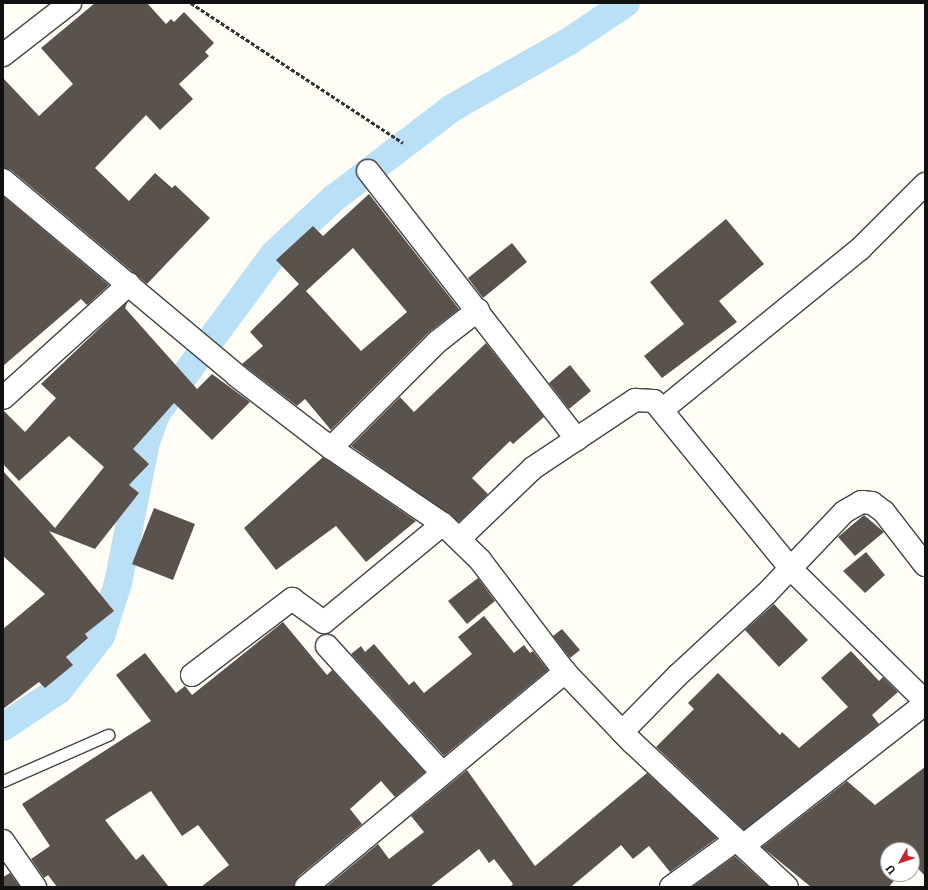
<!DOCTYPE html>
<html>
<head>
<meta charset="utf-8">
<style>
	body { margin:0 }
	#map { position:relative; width:928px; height:890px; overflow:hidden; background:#fffdf5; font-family:Bitter,serif }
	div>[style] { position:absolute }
	.canal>* { height:28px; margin:-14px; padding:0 14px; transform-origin:14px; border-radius:14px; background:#b9e0f7 }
	.building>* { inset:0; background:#5a524d }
	.path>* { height:2.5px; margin-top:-1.25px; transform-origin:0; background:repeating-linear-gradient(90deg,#333 0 4px,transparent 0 6px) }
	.roads { filter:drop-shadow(1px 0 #444) drop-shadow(-1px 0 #444) drop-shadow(0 1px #444) drop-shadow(0 -1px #444) }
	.service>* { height:11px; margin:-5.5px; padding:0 5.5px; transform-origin:5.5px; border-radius:5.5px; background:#fff }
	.minor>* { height:22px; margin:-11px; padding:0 11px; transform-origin:11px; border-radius:11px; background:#fff }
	span { translate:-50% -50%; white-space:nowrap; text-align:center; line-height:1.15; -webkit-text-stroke:4px #fff; paint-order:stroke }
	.frame { position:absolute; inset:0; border:4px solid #111; pointer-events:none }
	.north { position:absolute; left:880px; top:842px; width:40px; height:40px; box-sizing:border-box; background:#fff; border:1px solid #a0a0a0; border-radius:50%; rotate:231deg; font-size:11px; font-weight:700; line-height:16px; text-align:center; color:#111 }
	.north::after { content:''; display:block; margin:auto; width:14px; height:18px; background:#c4262e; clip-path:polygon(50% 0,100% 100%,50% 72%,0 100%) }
</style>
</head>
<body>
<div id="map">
	<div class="canal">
		<div style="left:3px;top:727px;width:67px;rotate:-33.5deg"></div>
		<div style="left:59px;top:690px;width:68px;rotate:-52.1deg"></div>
		<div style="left:101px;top:636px;width:56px;rotate:-72.2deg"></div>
		<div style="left:118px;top:583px;width:144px;rotate:-78.8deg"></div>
		<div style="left:146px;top:442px;width:30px;rotate:-70deg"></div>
		<div style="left:156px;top:414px;width:199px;rotate:-53.6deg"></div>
		<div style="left:274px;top:254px;width:81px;rotate:-43deg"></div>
		<div style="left:333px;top:199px;width:150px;rotate:-37.4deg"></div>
		<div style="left:452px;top:108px;width:137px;rotate:-29.7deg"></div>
		<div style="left:571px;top:40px;width:66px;rotate:-33.9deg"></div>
	</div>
	<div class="building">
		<div style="clip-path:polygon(95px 3px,147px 3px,166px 24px,171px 19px,174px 22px,184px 12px,214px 43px,205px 52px,209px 56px,179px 84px,193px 99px,160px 130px,146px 115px,95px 168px,129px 201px,155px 173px,172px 188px,175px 185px,210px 218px,147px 284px,11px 170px,3px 168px,3px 78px,39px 116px,73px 84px,41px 48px)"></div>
		<div style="clip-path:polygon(evenodd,369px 194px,459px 309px,428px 333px,331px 430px,305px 399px,297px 406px,242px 364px,263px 346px,250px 332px,299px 284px,276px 260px,313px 226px,323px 236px,369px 194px,353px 248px,407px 312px,361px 351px,306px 291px,353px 248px)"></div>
		<div style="clip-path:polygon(3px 196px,109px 285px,87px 305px,81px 299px,3px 366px)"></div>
		<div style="clip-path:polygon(726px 219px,764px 264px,719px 301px,737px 322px,662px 378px,644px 356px,684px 324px,650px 282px)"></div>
		<div style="clip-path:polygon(512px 243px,527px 262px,483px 298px,468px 278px)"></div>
		<div style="clip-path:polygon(128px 301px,125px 308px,197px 389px,212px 374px,250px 402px,212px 440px,174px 403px,133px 449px,149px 464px,129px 485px,139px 493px,95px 549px,49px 531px,114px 611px,85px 634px,88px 638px,66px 657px,73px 665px,45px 688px,39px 682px,3px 709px,3px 629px,45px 594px,3px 556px,3px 471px,55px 528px,104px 467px,69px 436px,19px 481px,3px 464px,3px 410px,25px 432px,56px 398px,41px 384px)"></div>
		<div style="clip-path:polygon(486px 343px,544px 417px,513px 444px,510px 441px,472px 478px,488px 494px,459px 522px,351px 446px,400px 397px,414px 412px)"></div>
		<div style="clip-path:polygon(570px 365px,591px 391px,569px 409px,549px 383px)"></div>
		<div style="clip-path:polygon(323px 457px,416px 521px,366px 562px,336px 526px,276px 570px,244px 528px)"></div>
		<div style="clip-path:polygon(154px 508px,195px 524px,173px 580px,132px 564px)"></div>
		<div style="clip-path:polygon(864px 515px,884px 532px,855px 556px,838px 537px)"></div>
		<div style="clip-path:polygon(866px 552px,885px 575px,865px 593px,843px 571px)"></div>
		<div style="clip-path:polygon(478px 578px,495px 601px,467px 624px,448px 601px)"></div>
		<div style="clip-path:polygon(774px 604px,808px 640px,779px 667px,745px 630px)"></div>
		<div style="clip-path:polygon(484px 616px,514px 653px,524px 645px,530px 653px,533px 651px,548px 670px,444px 756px,351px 654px,361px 646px,365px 652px,374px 644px,409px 685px,414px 681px,424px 693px,472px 654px,458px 637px)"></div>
		<div style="clip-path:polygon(283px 622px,327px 675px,332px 670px,425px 772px,395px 797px,381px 781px,350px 809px,362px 824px,298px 877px,294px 887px,201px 887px,229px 865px,198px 825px,182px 836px,151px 791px,105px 820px,136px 860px,143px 854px,169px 887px,57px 887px,48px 875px,44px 878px,31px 859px,50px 846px,22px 804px,151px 721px,116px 675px,145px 653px,176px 693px,185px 686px,192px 695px)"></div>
		<div style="clip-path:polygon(562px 629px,580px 650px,570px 658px,553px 636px)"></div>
		<div style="clip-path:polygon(851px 651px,879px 681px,883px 677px,898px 692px,872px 715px,879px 724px,744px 830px,656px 747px,694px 709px,688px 703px,718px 673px,780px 735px,782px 732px,799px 748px,848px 707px,821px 678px)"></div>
		<div style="clip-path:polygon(925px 767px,925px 876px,912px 862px,912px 850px,888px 850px,888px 874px,899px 874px,889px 887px,811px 887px,762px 847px,847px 781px,875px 805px)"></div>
		<div style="clip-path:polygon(467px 770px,535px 866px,647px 773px,717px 838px,670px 872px,649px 846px,633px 859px,621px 845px,571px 887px,510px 887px,513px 884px,494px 859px,489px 863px,479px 849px,430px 887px,326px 887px,378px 844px,389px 859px,424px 832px,411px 816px)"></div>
		<div style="clip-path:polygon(735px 856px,769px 887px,692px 887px)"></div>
		<div style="clip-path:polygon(10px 873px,20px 887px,3px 887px,3px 877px)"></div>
	</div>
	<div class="path">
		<div style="left:191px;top:3px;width:254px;rotate:33.4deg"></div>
	</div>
	<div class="roads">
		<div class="service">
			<div style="left:3px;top:781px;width:115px;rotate:-23.7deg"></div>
		</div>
		<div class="minor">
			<div style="left:3px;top:55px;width:85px;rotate:-37.8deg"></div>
			<div style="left:368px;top:171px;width:340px;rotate:52.1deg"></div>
			<div style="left:3px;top:180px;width:305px;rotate:39.9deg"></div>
			<div style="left:237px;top:376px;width:118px;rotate:37.5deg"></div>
			<div style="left:331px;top:448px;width:135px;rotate:34.2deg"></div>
			<div style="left:443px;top:524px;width:52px;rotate:44.2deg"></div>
			<div style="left:480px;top:560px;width:141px;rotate:52.8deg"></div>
			<div style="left:565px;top:672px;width:97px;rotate:46.3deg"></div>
			<div style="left:632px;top:742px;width:212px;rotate:43.1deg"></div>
			<div style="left:3px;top:398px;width:170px;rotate:-42.1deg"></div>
			<div style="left:663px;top:409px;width:254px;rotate:-39.1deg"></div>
			<div style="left:860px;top:249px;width:92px;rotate:-45deg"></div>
			<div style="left:331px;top:448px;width:150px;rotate:-45deg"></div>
			<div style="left:437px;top:342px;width:52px;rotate:-38deg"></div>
			<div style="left:459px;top:539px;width:103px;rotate:-43.8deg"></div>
			<div style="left:533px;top:468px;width:123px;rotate:-33.7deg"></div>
			<div style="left:635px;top:400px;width:19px;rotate:3deg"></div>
			<div style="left:654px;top:401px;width:217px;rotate:50.8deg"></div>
			<div style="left:791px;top:569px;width:188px;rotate:44.6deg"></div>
			<div style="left:327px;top:646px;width:171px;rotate:47.8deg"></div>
			<div style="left:192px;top:675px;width:126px;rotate:-37.2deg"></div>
			<div style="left:292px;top:599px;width:39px;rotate:36deg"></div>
			<div style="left:324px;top:622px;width:154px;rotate:-39.5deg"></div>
			<div style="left:622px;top:732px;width:78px;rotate:-45.5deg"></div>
			<div style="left:677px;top:676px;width:121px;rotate:-42.7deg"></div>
			<div style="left:766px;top:594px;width:113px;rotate:-46.4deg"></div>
			<div style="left:844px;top:512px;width:20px;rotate:-30deg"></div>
			<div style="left:861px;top:502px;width:11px;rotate:5deg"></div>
			<div style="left:872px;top:503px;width:15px;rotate:37deg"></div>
			<div style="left:884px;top:512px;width:67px;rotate:52.3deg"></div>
			<div style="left:3px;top:841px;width:56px;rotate:55.2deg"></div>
			<div style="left:743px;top:846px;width:231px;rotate:-38deg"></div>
			<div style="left:306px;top:887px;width:337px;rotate:-39.7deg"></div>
			<div style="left:671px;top:887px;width:80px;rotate:-35.9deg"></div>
		</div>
	</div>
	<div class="frame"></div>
	<div class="north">U</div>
</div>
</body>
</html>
